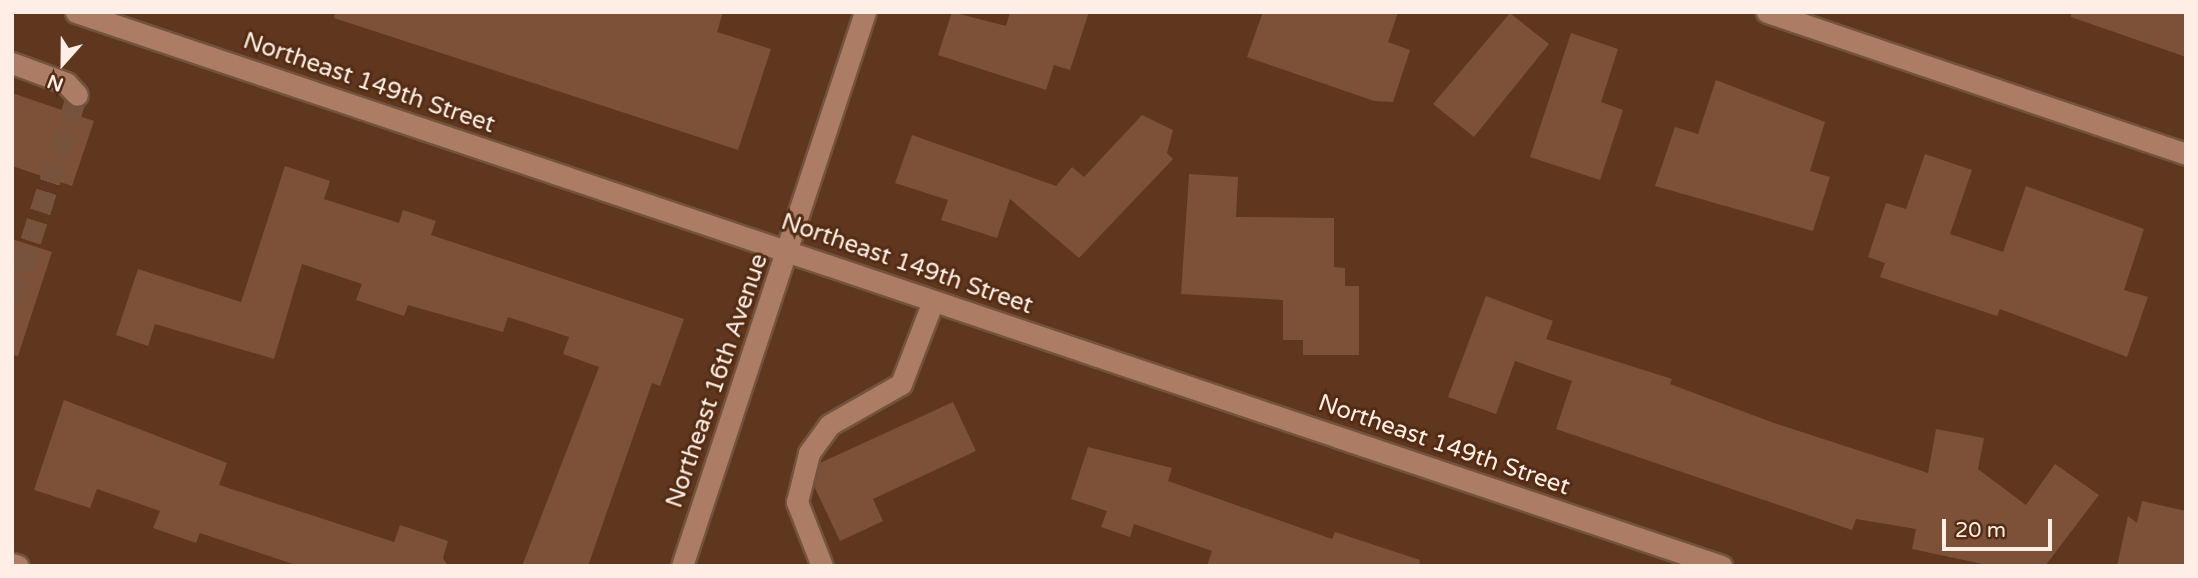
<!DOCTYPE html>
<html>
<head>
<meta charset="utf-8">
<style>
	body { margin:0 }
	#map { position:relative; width:2198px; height:578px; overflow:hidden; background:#5f361e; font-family:"Varela Round",sans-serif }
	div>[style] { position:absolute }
	.building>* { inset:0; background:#7c5138 }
	.minor-tunnel>* { height:21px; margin-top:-10.5px; transform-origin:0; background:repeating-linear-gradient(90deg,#77523c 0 21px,transparent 0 31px) }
	.roads { filter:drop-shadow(2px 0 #73533e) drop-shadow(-2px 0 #73533e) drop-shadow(0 2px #73533e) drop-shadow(0 -2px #73533e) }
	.minor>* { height:21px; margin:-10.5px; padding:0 10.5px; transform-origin:10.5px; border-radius:10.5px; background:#ac7d64 }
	span { translate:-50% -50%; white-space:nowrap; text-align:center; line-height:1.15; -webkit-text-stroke:6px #532c13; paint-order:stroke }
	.street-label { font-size:24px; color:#feeee6 }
	.frame { position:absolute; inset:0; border:14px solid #feeee6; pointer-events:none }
	.north { position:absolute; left:28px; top:28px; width:70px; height:70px; -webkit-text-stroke:5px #532c13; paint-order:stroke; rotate:201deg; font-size:19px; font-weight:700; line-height:28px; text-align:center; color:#feeee6 }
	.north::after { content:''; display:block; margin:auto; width:24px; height:32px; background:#feeee6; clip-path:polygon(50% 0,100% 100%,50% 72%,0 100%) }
	.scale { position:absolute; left:1942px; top:519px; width:110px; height:32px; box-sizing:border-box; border:4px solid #feeee6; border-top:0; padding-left:9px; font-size:21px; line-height:24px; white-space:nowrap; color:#feeee6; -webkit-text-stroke:5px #532c13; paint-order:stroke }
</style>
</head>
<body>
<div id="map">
	<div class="building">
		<div style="clip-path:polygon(335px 12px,723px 12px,717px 32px,771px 49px,738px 150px,334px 18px)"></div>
		<div style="clip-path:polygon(952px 12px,1006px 26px,1010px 12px,1089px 12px,1070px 70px,1054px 65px,1046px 90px,938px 55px)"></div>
		<div style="clip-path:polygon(1263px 12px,1398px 12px,1388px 42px,1410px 50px,1393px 102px,1374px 101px,1247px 57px)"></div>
		<div style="clip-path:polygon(2071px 12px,2186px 12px,2186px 57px,2071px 17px)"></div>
		<div style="clip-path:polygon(1510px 13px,1549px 44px,1474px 137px,1433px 104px)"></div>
		<div style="clip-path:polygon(1571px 33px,1618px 49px,1601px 102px,1623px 110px,1600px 180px,1530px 157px)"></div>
		<div style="clip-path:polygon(1716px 80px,1825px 122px,1810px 171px,1830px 177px,1813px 231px,1655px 186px,1675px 127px,1698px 134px)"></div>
		<div style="clip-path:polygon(12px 93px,94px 121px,72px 186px,12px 166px)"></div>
		<div style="clip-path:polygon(1142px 115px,1173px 130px,1167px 153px,1173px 159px,1079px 258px,1010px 199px,997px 238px,941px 220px,948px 200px,895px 183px,912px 135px,1056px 186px,1072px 167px,1084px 177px)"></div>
		<div style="clip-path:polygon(1925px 154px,1972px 170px,1950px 234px,2003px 252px,2026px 186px,2144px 229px,2124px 290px,2148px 297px,2127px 357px,2000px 309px,1997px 316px,1880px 277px,1885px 263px,1868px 257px,1886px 203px,1906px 209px)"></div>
		<div style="clip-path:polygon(285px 166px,330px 181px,324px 199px,399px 223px,403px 210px,436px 221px,431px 235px,684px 319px,660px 386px,652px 383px,588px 566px,522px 566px,599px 367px,563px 354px,569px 337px,508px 317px,503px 332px,408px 305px,404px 316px,356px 300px,362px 284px,302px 264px,274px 359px,155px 324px,148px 346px,116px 335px,138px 269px,241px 302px)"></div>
		<div style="clip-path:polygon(1189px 174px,1238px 177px,1236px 217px,1334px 218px,1334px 267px,1345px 268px,1345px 286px,1359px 286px,1359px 355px,1303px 355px,1303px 340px,1283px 340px,1283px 300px,1181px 294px)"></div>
		<div style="clip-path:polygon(12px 239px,52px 252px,18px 356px,12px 355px)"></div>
		<div style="clip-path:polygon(1486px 296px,1553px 321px,1546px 339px,1672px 379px,1670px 384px,1774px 423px,1928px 473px,1936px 429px,1984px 438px,1978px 469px,2026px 505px,2055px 464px,2099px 495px,2045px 566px,1992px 566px,1912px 549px,1916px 529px,1856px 519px,1852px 530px,1556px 429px,1572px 381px,1515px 361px,1496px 414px,1448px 397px)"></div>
		<div style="clip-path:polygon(64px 400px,227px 463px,219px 485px,394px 542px,400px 525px,448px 541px,443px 558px,448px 566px,299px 566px,200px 533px,196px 543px,153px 528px,160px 511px,97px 489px,90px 508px,34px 490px)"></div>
		<div style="clip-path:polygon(953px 402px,976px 451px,873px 499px,883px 521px,840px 541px,814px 486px,820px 463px)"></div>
		<div style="clip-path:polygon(1088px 447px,1172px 468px,1168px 481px,1332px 539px,1335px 532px,1420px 560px,1419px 566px,1207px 566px,1212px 551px,1134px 524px,1130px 537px,1101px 527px,1107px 511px,1071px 499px)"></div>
		<div style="clip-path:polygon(2142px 501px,2186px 511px,2186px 566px,2117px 566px,2128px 516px,2137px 523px)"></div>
	</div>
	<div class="minor-tunnel">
		<div style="left:12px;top:300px;width:215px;rotate:-72.4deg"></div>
	</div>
	<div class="roads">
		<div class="minor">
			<div style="left:76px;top:12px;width:1736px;rotate:18.61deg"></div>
			<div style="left:1767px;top:12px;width:442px;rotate:18.7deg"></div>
			<div style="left:12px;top:63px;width:58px;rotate:20.3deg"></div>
			<div style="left:66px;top:83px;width:16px;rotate:47deg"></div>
			<div style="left:12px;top:564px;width:6px;rotate:18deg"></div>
			<div style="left:682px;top:566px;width:583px;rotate:-71.72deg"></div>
			<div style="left:822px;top:566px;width:69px;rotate:-111.3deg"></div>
			<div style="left:797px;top:502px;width:50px;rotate:-76.2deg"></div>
			<div style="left:809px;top:453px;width:34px;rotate:-54deg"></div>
			<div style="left:829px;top:425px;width:83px;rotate:-29.7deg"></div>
			<div style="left:901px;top:384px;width:89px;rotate:-68.9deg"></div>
		</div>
	</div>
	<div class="street-label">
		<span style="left:369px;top:83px;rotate:19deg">Northeast 149th Street</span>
		<span style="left:907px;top:264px;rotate:19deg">Northeast 149th Street</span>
		<span style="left:717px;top:381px;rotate:-71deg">Northeast 16th Avenue</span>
		<span style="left:1444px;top:445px;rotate:19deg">Northeast 149th Street</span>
	</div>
	<div class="frame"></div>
	<div class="north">N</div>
	<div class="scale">20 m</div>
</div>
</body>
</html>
